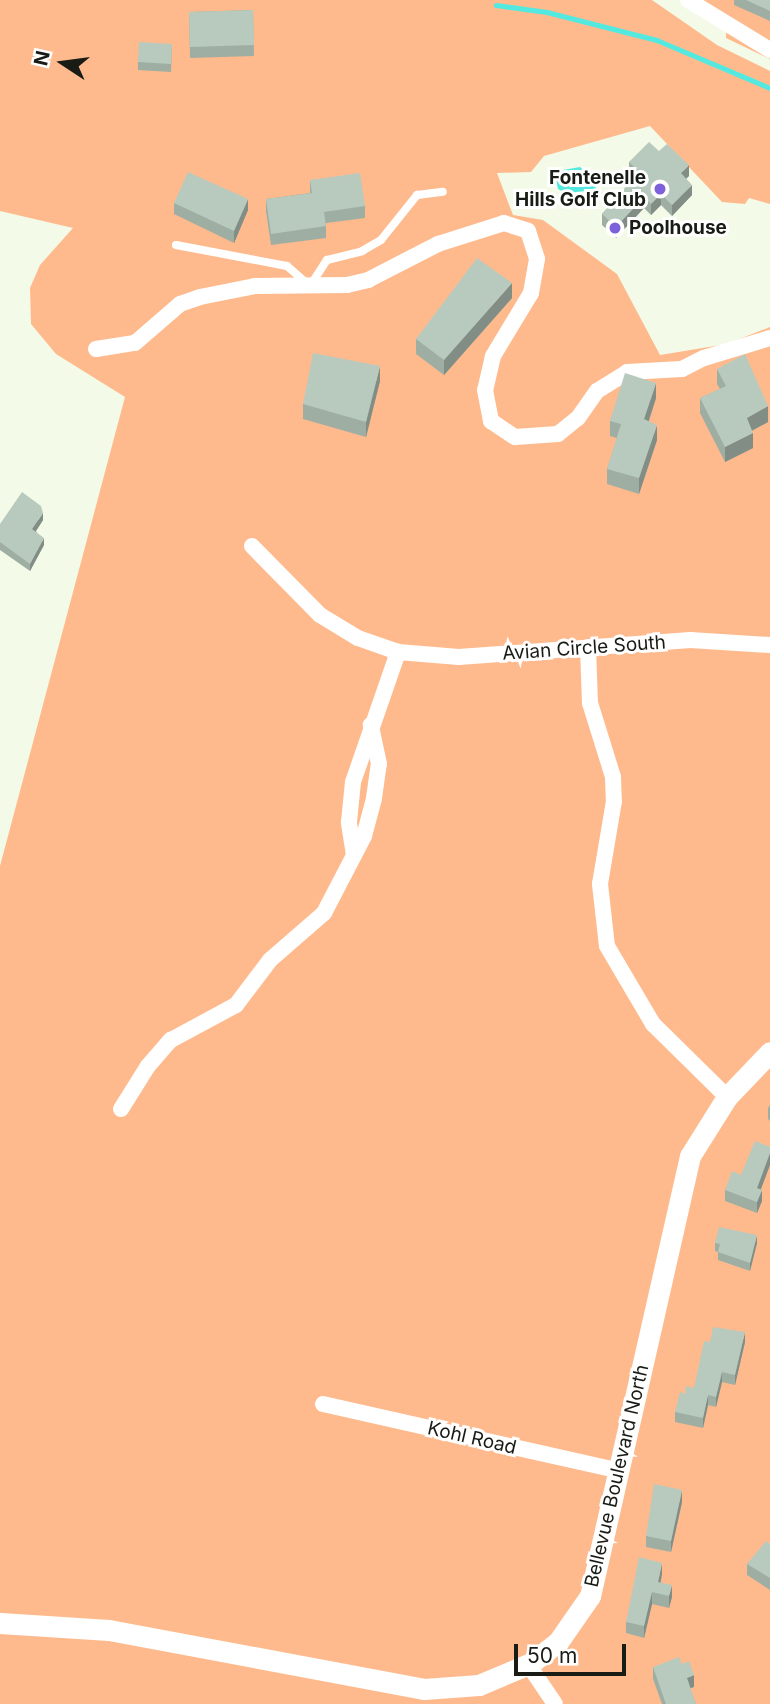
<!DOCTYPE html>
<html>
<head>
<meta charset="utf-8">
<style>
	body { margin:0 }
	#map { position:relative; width:770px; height:1704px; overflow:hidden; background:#f3fae7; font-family:Inter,sans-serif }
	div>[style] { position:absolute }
	.green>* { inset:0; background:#feba8c }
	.water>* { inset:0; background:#54e9e0 }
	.stream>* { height:4.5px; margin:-2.25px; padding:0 2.25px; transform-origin:2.25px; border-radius:2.25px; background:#54e9e0 }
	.lane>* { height:8px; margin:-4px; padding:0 4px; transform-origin:4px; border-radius:4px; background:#fff }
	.street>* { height:16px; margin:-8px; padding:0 8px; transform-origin:8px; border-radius:8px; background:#fff }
	.secondary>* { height:21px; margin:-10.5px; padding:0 10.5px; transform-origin:10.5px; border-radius:10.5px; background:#fff }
	.wall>* { inset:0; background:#9eaea3 }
	.shaded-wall>* { inset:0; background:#818d85 }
	.building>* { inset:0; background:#b8cabe }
	.dots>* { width:19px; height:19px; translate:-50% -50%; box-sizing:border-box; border:4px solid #fff; border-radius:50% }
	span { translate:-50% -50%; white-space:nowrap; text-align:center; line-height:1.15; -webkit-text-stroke:6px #fff; paint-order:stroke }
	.poi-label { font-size:19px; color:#191c15; font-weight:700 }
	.right { translate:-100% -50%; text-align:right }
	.left { translate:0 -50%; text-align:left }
	.street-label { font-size:19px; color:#191c15 }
	.north { position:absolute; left:28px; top:28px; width:70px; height:70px; -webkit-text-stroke:5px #fff; paint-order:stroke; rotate:283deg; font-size:19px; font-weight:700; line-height:28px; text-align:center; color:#191c15 }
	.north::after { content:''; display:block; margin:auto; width:24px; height:32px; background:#191c15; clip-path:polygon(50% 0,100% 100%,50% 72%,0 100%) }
	.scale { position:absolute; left:514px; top:1644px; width:112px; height:32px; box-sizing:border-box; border:4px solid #191c15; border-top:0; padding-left:9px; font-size:21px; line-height:24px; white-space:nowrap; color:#191c15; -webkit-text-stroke:5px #fff; paint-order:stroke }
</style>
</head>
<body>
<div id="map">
	<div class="green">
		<div style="clip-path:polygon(0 0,652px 0,717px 45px,770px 71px,770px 204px,749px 198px,745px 204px,722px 202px,650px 126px,544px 156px,531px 172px,497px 173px,513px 215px,543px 220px,617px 274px,660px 355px,727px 344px,770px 327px,770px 1704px,0 1704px,0 866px,125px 397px,56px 354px,31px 324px,30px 288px,40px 265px,73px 228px,0 211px)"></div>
		<div style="clip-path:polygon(697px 0,770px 0,770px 59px,726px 38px,726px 16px)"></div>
	</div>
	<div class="water">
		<div style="clip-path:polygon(580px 167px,596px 179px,596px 190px,566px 193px,558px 189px,556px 179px,563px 170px)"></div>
	</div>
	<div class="stream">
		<div style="left:496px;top:5px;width:51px;rotate:7.8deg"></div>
		<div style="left:547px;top:12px;width:114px;rotate:14.3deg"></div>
		<div style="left:657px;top:40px;width:123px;rotate:23deg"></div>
	</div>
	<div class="lane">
		<div style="left:176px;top:245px;width:113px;rotate:10.7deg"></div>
		<div style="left:287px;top:266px;width:30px;rotate:41deg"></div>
		<div style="left:310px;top:286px;width:31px;rotate:-57deg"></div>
		<div style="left:327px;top:260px;width:36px;rotate:-14deg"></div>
		<div style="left:362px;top:251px;width:22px;rotate:-30deg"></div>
		<div style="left:381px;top:240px;width:58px;rotate:-51.3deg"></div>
		<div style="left:417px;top:195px;width:26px;rotate:-7deg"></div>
	</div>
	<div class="street">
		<div style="left:688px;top:0;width:96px;rotate:31.4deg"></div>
		<div style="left:96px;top:349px;width:39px;rotate:-9deg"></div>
		<div style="left:135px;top:343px;width:60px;rotate:-40.9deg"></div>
		<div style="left:180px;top:304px;width:21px;rotate:-19deg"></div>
		<div style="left:200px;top:297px;width:56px;rotate:-11.3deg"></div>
		<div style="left:255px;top:286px;width:92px;rotate:-0.6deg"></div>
		<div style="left:347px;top:285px;width:22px;rotate:-13deg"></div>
		<div style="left:368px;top:280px;width:79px;rotate:-27.2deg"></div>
		<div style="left:438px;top:244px;width:69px;rotate:-17.7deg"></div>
		<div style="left:504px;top:223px;width:25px;rotate:18deg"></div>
		<div style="left:528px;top:231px;width:29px;rotate:72deg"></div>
		<div style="left:537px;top:259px;width:35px;rotate:100deg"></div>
		<div style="left:531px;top:293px;width:74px;rotate:121.1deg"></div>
		<div style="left:493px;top:356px;width:35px;rotate:103deg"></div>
		<div style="left:485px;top:390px;width:32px;rotate:79deg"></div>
		<div style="left:491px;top:421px;width:29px;rotate:34deg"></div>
		<div style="left:515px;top:437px;width:43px;rotate:-4deg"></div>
		<div style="left:558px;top:434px;width:26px;rotate:-39deg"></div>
		<div style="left:578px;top:418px;width:33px;rotate:-55deg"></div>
		<div style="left:597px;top:391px;width:36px;rotate:-32deg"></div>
		<div style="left:627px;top:372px;width:55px;rotate:-3.1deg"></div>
		<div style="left:682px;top:369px;width:25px;rotate:-27deg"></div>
		<div style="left:704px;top:358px;width:69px;rotate:-16.9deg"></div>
		<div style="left:252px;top:546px;width:97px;rotate:45.4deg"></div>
		<div style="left:320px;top:615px;width:44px;rotate:31.2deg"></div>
		<div style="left:358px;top:638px;width:42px;rotate:19.3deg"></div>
		<div style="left:398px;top:652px;width:61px;rotate:4.7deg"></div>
		<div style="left:459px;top:657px;width:232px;rotate:-4.2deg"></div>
		<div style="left:690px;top:640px;width:80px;rotate:3.6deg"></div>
		<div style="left:588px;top:647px;width:56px;rotate:88deg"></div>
		<div style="left:590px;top:703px;width:77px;rotate:72.7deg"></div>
		<div style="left:613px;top:777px;width:24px;rotate:88deg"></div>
		<div style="left:614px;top:801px;width:84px;rotate:99.6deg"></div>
		<div style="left:600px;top:884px;width:62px;rotate:83.6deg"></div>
		<div style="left:607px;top:946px;width:91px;rotate:59.5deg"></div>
		<div style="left:653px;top:1024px;width:104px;rotate:44.6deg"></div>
		<div style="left:354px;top:855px;width:33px;rotate:-99deg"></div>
		<div style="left:349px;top:822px;width:40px;rotate:-84.3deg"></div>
		<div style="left:353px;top:782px;width:138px;rotate:-70.9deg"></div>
		<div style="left:121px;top:1109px;width:51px;rotate:-57.9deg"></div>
		<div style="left:148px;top:1066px;width:35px;rotate:-49deg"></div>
		<div style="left:171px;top:1040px;width:74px;rotate:-28.3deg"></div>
		<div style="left:236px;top:1005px;width:56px;rotate:-52.9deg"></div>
		<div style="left:270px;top:960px;width:72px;rotate:-41deg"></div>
		<div style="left:324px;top:913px;width:87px;rotate:-62.5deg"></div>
		<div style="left:364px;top:836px;width:39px;rotate:-75deg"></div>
		<div style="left:374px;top:798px;width:34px;rotate:-82deg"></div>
		<div style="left:379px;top:764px;width:40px;rotate:-102deg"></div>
		<div style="left:323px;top:1404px;width:305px;rotate:12.7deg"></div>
		<div style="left:528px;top:1664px;width:48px;rotate:56deg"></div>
	</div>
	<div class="secondary">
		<div style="left:0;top:1623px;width:109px;rotate:3.7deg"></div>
		<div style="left:109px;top:1630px;width:320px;rotate:10.6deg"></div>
		<div style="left:424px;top:1689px;width:55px;rotate:-4.2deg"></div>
		<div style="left:479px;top:1685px;width:56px;rotate:-22.9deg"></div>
		<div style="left:531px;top:1663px;width:34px;rotate:-38deg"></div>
		<div style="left:558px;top:1642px;width:56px;rotate:-55.2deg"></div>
		<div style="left:590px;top:1596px;width:451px;rotate:-77.2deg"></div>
		<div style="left:690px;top:1156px;width:70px;rotate:-57.9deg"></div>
		<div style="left:727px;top:1097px;width:62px;rotate:-46.3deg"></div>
	</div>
	<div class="wall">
		<div style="clip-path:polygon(734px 0,770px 0,770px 21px,734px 5px)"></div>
		<div style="clip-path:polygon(253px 10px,254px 56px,190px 58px,189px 12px)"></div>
		<div style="clip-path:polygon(172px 44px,171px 72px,138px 70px,138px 62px)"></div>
		<div style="clip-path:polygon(659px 151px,689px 176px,686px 178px,692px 195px,672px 216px,661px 205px,651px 215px,644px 208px,616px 238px,602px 225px,602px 214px,634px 178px,629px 173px,629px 162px)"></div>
		<div style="clip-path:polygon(310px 180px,365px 206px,365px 218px,326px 223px,326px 238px,271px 245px,266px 211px,266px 199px,310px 193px)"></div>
		<div style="clip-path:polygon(174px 203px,248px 210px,234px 243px,174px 214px)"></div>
		<div style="clip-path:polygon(512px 298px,444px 375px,416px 354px,416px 339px)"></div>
		<div style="clip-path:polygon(717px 369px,768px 422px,752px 431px,753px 448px,725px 462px,700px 413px,700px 398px,720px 389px,717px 384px)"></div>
		<div style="clip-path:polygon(380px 381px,366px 437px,303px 419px,303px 404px)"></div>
		<div style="clip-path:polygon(656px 398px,649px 421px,657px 440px,639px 494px,607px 484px,607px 469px,617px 438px,610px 436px,610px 421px)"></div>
		<div style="clip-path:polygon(43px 520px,36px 531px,44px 545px,30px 571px,0 550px,0 524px)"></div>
		<div style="clip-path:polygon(770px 1105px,770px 1121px,768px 1119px,768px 1108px)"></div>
		<div style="clip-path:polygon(770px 1147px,770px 1165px,761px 1189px,762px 1201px,757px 1213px,725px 1201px,725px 1190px)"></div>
		<div style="clip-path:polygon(715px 1243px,757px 1243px,750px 1271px,718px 1260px,718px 1252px,715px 1251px)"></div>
		<div style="clip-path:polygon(710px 1342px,745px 1342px,735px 1385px,722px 1382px,716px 1407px,708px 1405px,703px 1428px,675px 1422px,675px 1412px,685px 1394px,694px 1388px)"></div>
		<div style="clip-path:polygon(682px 1502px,671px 1552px,646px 1547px,646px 1536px)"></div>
		<div style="clip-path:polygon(770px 1544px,770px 1590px,747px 1575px,747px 1564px)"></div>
		<div style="clip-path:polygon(662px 1574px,661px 1582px,672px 1597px,669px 1608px,652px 1604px,644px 1638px,626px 1633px,626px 1622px)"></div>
		<div style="clip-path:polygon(682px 1664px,694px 1687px,690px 1688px,696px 1704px,662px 1704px,653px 1679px,653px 1667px)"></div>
	</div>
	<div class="shaded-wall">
		<div style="clip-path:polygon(689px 165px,689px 176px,681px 184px,681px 173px)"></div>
		<div style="clip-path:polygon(692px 185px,692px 195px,672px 216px,672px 205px)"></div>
		<div style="clip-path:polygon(661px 194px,661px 205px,651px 215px,651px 204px)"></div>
		<div style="clip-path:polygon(644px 197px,644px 208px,616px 238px,616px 227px)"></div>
		<div style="clip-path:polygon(248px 199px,248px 210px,234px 243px,234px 231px)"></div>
		<div style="clip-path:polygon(512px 283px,512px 298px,444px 375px,444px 360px)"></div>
		<div style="clip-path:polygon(380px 366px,380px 381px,366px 437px,366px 422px)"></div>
		<div style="clip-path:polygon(656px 383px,656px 398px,644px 435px,644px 419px)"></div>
		<div style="clip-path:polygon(768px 406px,768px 422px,747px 433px,747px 418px)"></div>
		<div style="clip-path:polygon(657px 425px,657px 440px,639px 494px,639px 478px)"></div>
		<div style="clip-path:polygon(753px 433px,753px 448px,725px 462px,725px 447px)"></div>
		<div style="clip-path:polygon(43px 513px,43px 520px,32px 537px,32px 529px)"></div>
		<div style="clip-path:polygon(44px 538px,44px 545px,30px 571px,30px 564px)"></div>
		<div style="clip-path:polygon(770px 1153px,770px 1165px,757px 1199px,757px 1188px)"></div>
		<div style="clip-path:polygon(762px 1190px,762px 1201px,757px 1213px,757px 1202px)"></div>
		<div style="clip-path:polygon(757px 1235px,757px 1243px,750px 1271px,750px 1263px)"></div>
		<div style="clip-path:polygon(745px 1332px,745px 1342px,735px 1385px,735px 1375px)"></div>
		<div style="clip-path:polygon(722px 1372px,722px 1382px,716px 1407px,716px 1397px)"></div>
		<div style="clip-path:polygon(708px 1395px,708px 1405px,703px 1428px,703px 1418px)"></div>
		<div style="clip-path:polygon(682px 1490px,682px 1502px,671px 1552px,671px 1541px)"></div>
		<div style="clip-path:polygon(662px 1563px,662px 1574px,658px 1593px,658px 1582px)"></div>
		<div style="clip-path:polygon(672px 1585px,672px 1597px,669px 1608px,669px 1596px)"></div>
		<div style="clip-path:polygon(652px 1592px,652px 1604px,644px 1638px,644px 1626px)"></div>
		<div style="clip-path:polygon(694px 1675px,694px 1687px,687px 1689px,687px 1678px)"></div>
	</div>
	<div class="building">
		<div style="clip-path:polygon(746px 0,770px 0,770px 11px)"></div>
		<div style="clip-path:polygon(253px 10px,254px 45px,190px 47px,189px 12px)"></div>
		<div style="clip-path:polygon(139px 42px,172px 44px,171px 64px,138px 62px)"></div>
		<div style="clip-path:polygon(649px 142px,659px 151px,667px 144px,689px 165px,681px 173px,692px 185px,672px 205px,661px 194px,651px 204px,644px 197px,616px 227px,602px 214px,639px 172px,629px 162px)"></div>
		<div style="clip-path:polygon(188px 172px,248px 199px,234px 231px,174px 203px)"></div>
		<div style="clip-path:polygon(360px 173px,365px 206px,324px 212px,326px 226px,271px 234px,266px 199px,312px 193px,310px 180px)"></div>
		<div style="clip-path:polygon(477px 258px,512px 283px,444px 360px,416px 339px)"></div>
		<div style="clip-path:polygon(313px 353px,380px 366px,366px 422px,303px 404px)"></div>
		<div style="clip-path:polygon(745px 354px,768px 406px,747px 418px,753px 433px,725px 447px,700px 398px,726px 386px,717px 369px)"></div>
		<div style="clip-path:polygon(625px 373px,656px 383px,644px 419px,657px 425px,639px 478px,607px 469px,621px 424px,610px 421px)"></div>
		<div style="clip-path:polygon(22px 492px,41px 506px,43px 513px,32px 529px,44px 538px,30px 564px,0 542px,0 524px)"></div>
		<div style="clip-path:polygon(755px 1141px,770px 1147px,770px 1153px,757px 1188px,762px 1190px,757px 1202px,725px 1190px,732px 1171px,741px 1175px)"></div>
		<div style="clip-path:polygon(719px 1227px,757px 1235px,750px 1263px,718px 1252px,720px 1244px,715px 1243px)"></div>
		<div style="clip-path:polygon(713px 1327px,745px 1332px,735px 1375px,722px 1372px,716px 1397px,708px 1395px,703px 1418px,675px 1412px,680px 1392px,685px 1394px,686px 1386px,694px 1388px,704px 1341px,710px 1342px)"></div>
		<div style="clip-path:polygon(654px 1484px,682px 1490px,671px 1541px,646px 1536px)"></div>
		<div style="clip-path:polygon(766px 1541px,770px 1544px,770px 1578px,747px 1564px)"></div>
		<div style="clip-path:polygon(639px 1557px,662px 1563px,658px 1582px,672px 1585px,669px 1596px,652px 1592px,644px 1626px,626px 1622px)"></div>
		<div style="clip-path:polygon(679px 1657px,682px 1664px,689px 1661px,694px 1675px,687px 1678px,696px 1704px,666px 1704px,653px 1667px)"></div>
	</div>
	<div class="dots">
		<div style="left:660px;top:189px;background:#7c61db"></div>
		<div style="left:615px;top:228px;background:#7c61db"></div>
	</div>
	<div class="poi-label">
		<span class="right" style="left:646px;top:189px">Fontenelle<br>Hills Golf Club</span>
		<span class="left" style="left:629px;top:228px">Poolhouse</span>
	</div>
	<div class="street-label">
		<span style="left:584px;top:648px;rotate:-4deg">Avian Circle South</span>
		<span style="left:472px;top:1438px;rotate:13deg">Kohl Road</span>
		<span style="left:617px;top:1476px;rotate:-77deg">Bellevue Boulevard North</span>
	</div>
	<div class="north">N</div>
	<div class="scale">50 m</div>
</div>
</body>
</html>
